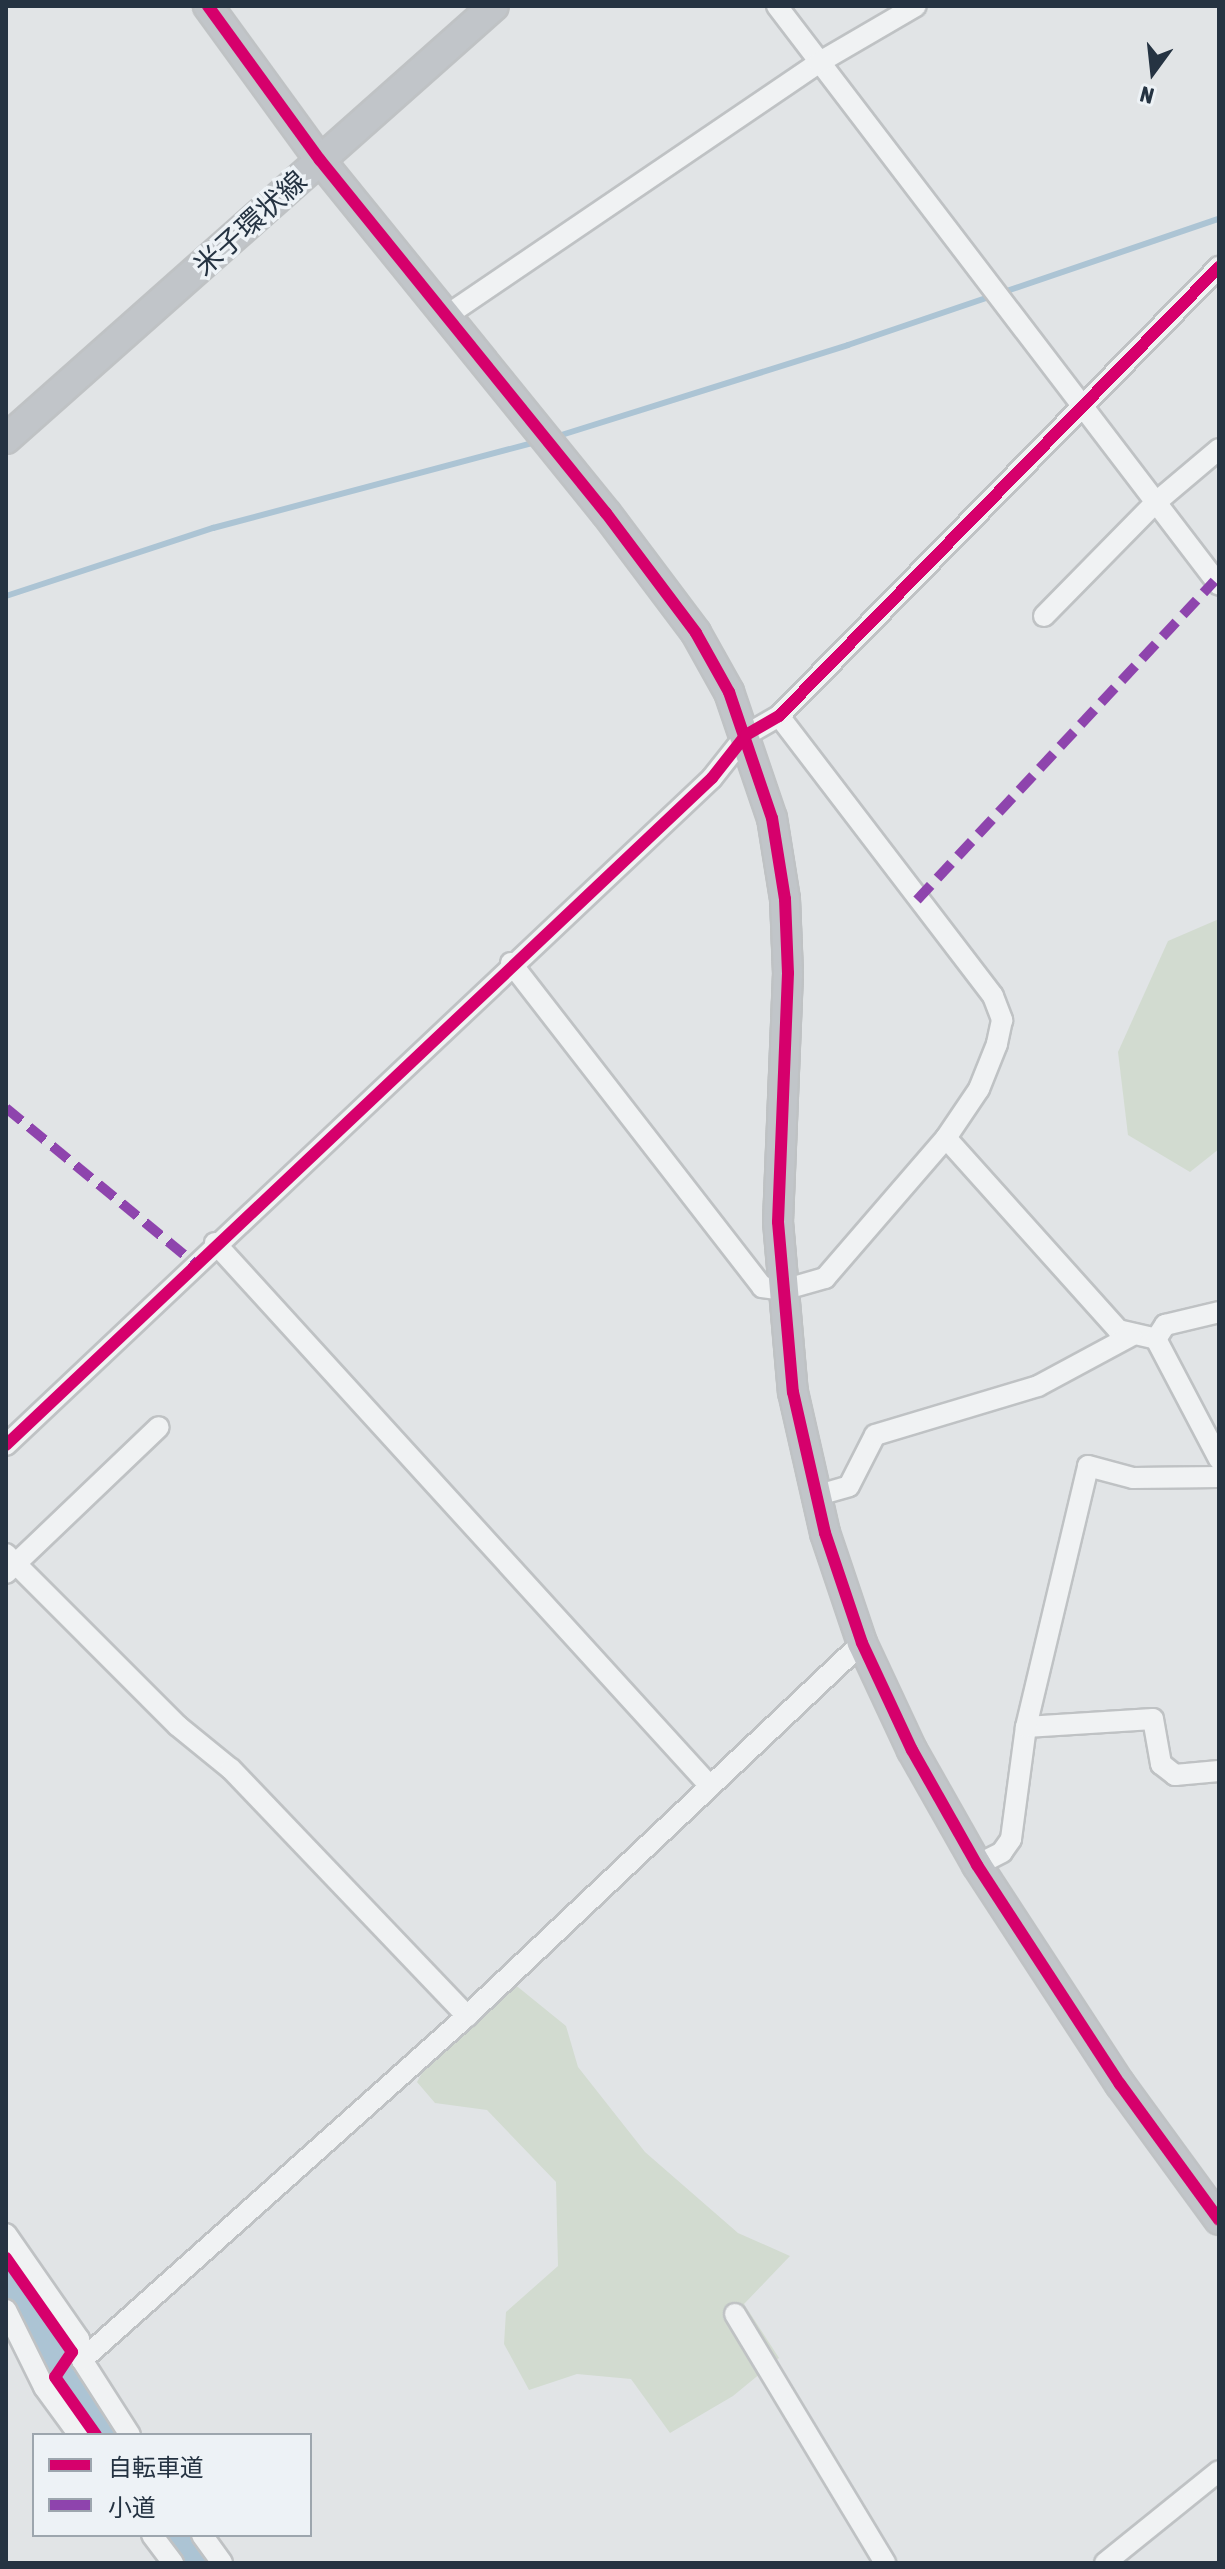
<!DOCTYPE html>
<html>
<head>
<meta charset="utf-8">
<style>
	body { margin:0 }
	#map { position:relative; width:1225px; height:2569px; overflow:hidden; background:#e1e4e6; font-family:"Asap Condensed","Noto Sans JP",sans-serif }
	div>[style] { position:absolute }
	.green>* { inset:0; background:#d2dbd0 }
	.stream>* { height:6px; margin:-3px; padding:0 3px; transform-origin:3px; border-radius:3px; background:#acc4d4 }
	.river>* { height:36px; margin:-18px; padding:0 18px; transform-origin:18px; border-radius:18px; background:#acc4d4 }
	.roads { filter:drop-shadow(2px 0 #bfc2c4) drop-shadow(-2px 0 #bfc2c4) drop-shadow(0 2px #bfc2c4) drop-shadow(0 -2px #bfc2c4) }
	.street>* { height:20px; margin:-10px; padding:0 10px; transform-origin:10px; border-radius:10px; background:#f0f2f3 }
	.secondary>* { height:28px; margin:-14px; padding:0 14px; transform-origin:14px; border-radius:14px; background:#c1c5c9 }
	.quiet>* { height:10px; margin-top:-5px; transform-origin:0; background:repeating-linear-gradient(90deg,#8e44ad 0 20px,transparent 0 30px) }
	.cycleway>* { height:12px; margin:-6px; padding:0 6px; transform-origin:6px; border-radius:6px; background:#d6006c }
	span { translate:-50% -50%; white-space:nowrap; text-align:center; line-height:1.15; -webkit-text-stroke:7px #edf2f6; paint-order:stroke }
	.street-label { font-size:28px; color:#253342 }
	.frame { position:absolute; inset:0; border:8px solid #253342; pointer-events:none }
	.legend { position:absolute; left:32px; top:2433px; width:280px; height:104px; box-sizing:border-box; background:#edf2f6; border:2px solid #9da6ae; margin:0; padding:10px 14px; list-style:none; font-size:24px; color:#253342 }
	.legend li { display:flex; align-items:center; gap:16px; height:40px }
	.legend b { width:40px; border:2px solid #9da6ae }
	.north { position:absolute; left:1113px; top:32px; width:80px; height:80px; -webkit-text-stroke:6px #edf2f6; paint-order:stroke; rotate:195deg; font-size:22px; font-weight:700; line-height:32px; text-align:center; color:#253342 }
	.north::after { content:''; display:block; margin:auto; width:28px; height:36px; background:#253342; clip-path:polygon(50% 0,100% 100%,50% 72%,0 100%) }
</style>
</head>
<body>
<div id="map">
	<div class="green">
		<div style="clip-path:polygon(1219px 919px,1219px 1149px,1190px 1172px,1128px 1135px,1118px 1052px,1168px 941px)"></div>
		<div style="clip-path:polygon(513px 1983px,566px 2026px,578px 2067px,645px 2152px,738px 2233px,790px 2256px,744px 2304px,779px 2358px,733px 2396px,670px 2433px,631px 2379px,577px 2374px,529px 2390px,504px 2344px,506px 2312px,558px 2266px,556px 2182px,487px 2110px,435px 2103px,417px 2082px,428px 2062px,467px 2032px)"></div>
	</div>
	<div class="stream">
		<div style="left:555px;top:437px;width:307px;rotate:-17.4deg"></div>
		<div style="left:848px;top:345px;width:392px;rotate:-18.8deg"></div>
		<div style="left:6px;top:596px;width:218px;rotate:-18.2deg"></div>
		<div style="left:213px;top:528px;width:334px;rotate:-14.9deg"></div>
	</div>
	<div class="river">
		<div style="left:6px;top:2285px;width:184px;rotate:54.8deg"></div>
		<div style="left:184px;top:2535px;width:34px;rotate:54deg"></div>
	</div>
	<div class="roads">
		<div class="street">
			<div style="left:777px;top:6px;width:728px;rotate:52.64deg"></div>
			<div style="left:446px;top:316px;width:450px;rotate:-34.2deg"></div>
			<div style="left:818px;top:63px;width:113px;rotate:-30.2deg"></div>
			<div style="left:1044px;top:616px;width:157px;rotate:-45.5deg"></div>
			<div style="left:1154px;top:504px;width:85px;rotate:-40.2deg"></div>
			<div style="left:779px;top:716px;width:352px;rotate:52.6deg"></div>
			<div style="left:993px;top:996px;width:26px;rotate:69deg"></div>
			<div style="left:1002px;top:1020px;width:25px;rotate:102deg"></div>
			<div style="left:997px;top:1044px;width:48px;rotate:111.8deg"></div>
			<div style="left:979px;top:1089px;width:59px;rotate:124deg"></div>
			<div style="left:946px;top:1138px;width:258px;rotate:48.1deg"></div>
			<div style="left:1118px;top:1330px;width:39px;rotate:13deg"></div>
			<div style="left:511px;top:963px;width:410px;rotate:52.2deg"></div>
			<div style="left:762px;top:1287px;width:21px;rotate:8deg"></div>
			<div style="left:783px;top:1290px;width:44px;rotate:-15.9deg"></div>
			<div style="left:825px;top:1278px;width:185px;rotate:-49.2deg"></div>
			<div style="left:215px;top:1243px;width:735px;rotate:47.65deg"></div>
			<div style="left:1156px;top:1339px;width:136px;rotate:62.3deg"></div>
			<div style="left:1156px;top:1339px;width:17px;rotate:-57deg"></div>
			<div style="left:1165px;top:1325px;width:56px;rotate:-13.5deg"></div>
			<div style="left:6px;top:1445px;width:971px;rotate:-43.37deg"></div>
			<div style="left:712px;top:778px;width:55px;rotate:-51.7deg"></div>
			<div style="left:746px;top:735px;width:38px;rotate:-30deg"></div>
			<div style="left:779px;top:716px;width:629px;rotate:-45.58deg"></div>
			<div style="left:815px;top:1496px;width:35px;rotate:-16deg"></div>
			<div style="left:849px;top:1486px;width:57px;rotate:-63deg"></div>
			<div style="left:875px;top:1435px;width:170px;rotate:-16.7deg"></div>
			<div style="left:1038px;top:1386px;width:106px;rotate:-28.3deg"></div>
			<div style="left:6px;top:1554px;width:243px;rotate:45deg"></div>
			<div style="left:178px;top:1726px;width:68px;rotate:39.1deg"></div>
			<div style="left:231px;top:1769px;width:342px;rotate:46.3deg"></div>
			<div style="left:467px;top:2016px;width:543px;rotate:-43.36deg"></div>
			<div style="left:6px;top:1573px;width:211px;rotate:-43.7deg"></div>
			<div style="left:1026px;top:1727px;width:127px;rotate:-3.6deg"></div>
			<div style="left:1153px;top:1719px;width:46px;rotate:79.9deg"></div>
			<div style="left:1161px;top:1764px;width:18px;rotate:38deg"></div>
			<div style="left:1175px;top:1775px;width:44px;rotate:-5.2deg"></div>
			<div style="left:977px;top:1865px;width:28px;rotate:-27deg"></div>
			<div style="left:1002px;top:1852px;width:16px;rotate:-55deg"></div>
			<div style="left:1011px;top:1839px;width:113px;rotate:-82.4deg"></div>
			<div style="left:1026px;top:1727px;width:268px;rotate:-76.6deg"></div>
			<div style="left:1088px;top:1466px;width:47px;rotate:14.9deg"></div>
			<div style="left:1133px;top:1478px;width:86px;rotate:-0.7deg"></div>
			<div style="left:6px;top:2234px;width:128px;rotate:55.2deg"></div>
			<div style="left:79px;top:2339px;width:21px;rotate:82deg"></div>
			<div style="left:82px;top:2360px;width:89px;rotate:57.4deg"></div>
			<div style="left:6px;top:2310px;width:86px;rotate:63.7deg"></div>
			<div style="left:44px;top:2387px;width:59px;rotate:53.9deg"></div>
			<div style="left:735px;top:2314px;width:291px;rotate:58.9deg"></div>
			<div style="left:82px;top:2360px;width:516px;rotate:-41.78deg"></div>
			<div style="left:152px;top:2535px;width:35px;rotate:53deg"></div>
			<div style="left:202px;top:2535px;width:34px;rotate:54deg"></div>
			<div style="left:1105px;top:2563px;width:146px;rotate:-38.9deg"></div>
		</div>
		<div class="secondary">
			<div style="left:208px;top:6px;width:190px;rotate:54deg"></div>
			<div style="left:320px;top:160px;width:454px;rotate:51deg"></div>
			<div style="left:606px;top:513px;width:150px;rotate:53.1deg"></div>
			<div style="left:696px;top:633px;width:68px;rotate:60.8deg"></div>
			<div style="left:729px;top:692px;width:133px;rotate:71.2deg"></div>
			<div style="left:772px;top:818px;width:82px;rotate:80.9deg"></div>
			<div style="left:785px;top:899px;width:74px;rotate:87.7deg"></div>
			<div style="left:788px;top:973px;width:249px;rotate:92.3deg"></div>
			<div style="left:778px;top:1222px;width:171px;rotate:85deg"></div>
			<div style="left:793px;top:1392px;width:145px;rotate:77.2deg"></div>
			<div style="left:825px;top:1533px;width:116px;rotate:71.4deg"></div>
			<div style="left:862px;top:1643px;width:118px;rotate:65deg"></div>
			<div style="left:912px;top:1750px;width:132px;rotate:60.5deg"></div>
			<div style="left:977px;top:1865px;width:262px;rotate:56.9deg"></div>
			<div style="left:1120px;top:2084px;width:168px;rotate:53.9deg"></div>
			<div style="left:6px;top:439px;width:652px;rotate:-41.58deg"></div>
		</div>
	</div>
	<div class="quiet">
		<div style="left:917px;top:900px;width:436px;rotate:-47deg"></div>
		<div style="left:6px;top:1108px;width:244px;rotate:39.5deg"></div>
	</div>
	<div class="cycleway">
		<div style="left:208px;top:6px;width:190px;rotate:54deg"></div>
		<div style="left:320px;top:160px;width:454px;rotate:51deg"></div>
		<div style="left:606px;top:513px;width:150px;rotate:53.1deg"></div>
		<div style="left:696px;top:633px;width:68px;rotate:60.8deg"></div>
		<div style="left:729px;top:692px;width:133px;rotate:71.2deg"></div>
		<div style="left:772px;top:818px;width:82px;rotate:80.9deg"></div>
		<div style="left:785px;top:899px;width:74px;rotate:87.7deg"></div>
		<div style="left:788px;top:973px;width:249px;rotate:92.3deg"></div>
		<div style="left:778px;top:1222px;width:171px;rotate:85deg"></div>
		<div style="left:793px;top:1392px;width:145px;rotate:77.2deg"></div>
		<div style="left:825px;top:1533px;width:116px;rotate:71.4deg"></div>
		<div style="left:862px;top:1643px;width:118px;rotate:65deg"></div>
		<div style="left:912px;top:1750px;width:132px;rotate:60.5deg"></div>
		<div style="left:977px;top:1865px;width:262px;rotate:56.9deg"></div>
		<div style="left:1120px;top:2084px;width:168px;rotate:53.9deg"></div>
		<div style="left:6px;top:1445px;width:971px;rotate:-43.37deg"></div>
		<div style="left:712px;top:778px;width:55px;rotate:-51.7deg"></div>
		<div style="left:746px;top:735px;width:38px;rotate:-30deg"></div>
		<div style="left:779px;top:716px;width:629px;rotate:-45.58deg"></div>
		<div style="left:6px;top:2258px;width:115px;rotate:54.9deg"></div>
		<div style="left:72px;top:2352px;width:30px;rotate:124deg"></div>
		<div style="left:55px;top:2377px;width:71px;rotate:54.7deg"></div>
	</div>
	<div class="street-label">
		<span style="left:250px;top:223px;rotate:-42deg">米子環状線</span>
	</div>
	<div class="frame"></div>
	<ul class="legend">
	<li><b style="height:10px;background:#d6006c"></b>自転車道</li>
	<li><b style="height:10px;background:#8e44ad"></b>小道</li>
	</ul>
	<div class="north">N</div>
</div>
</body>
</html>
